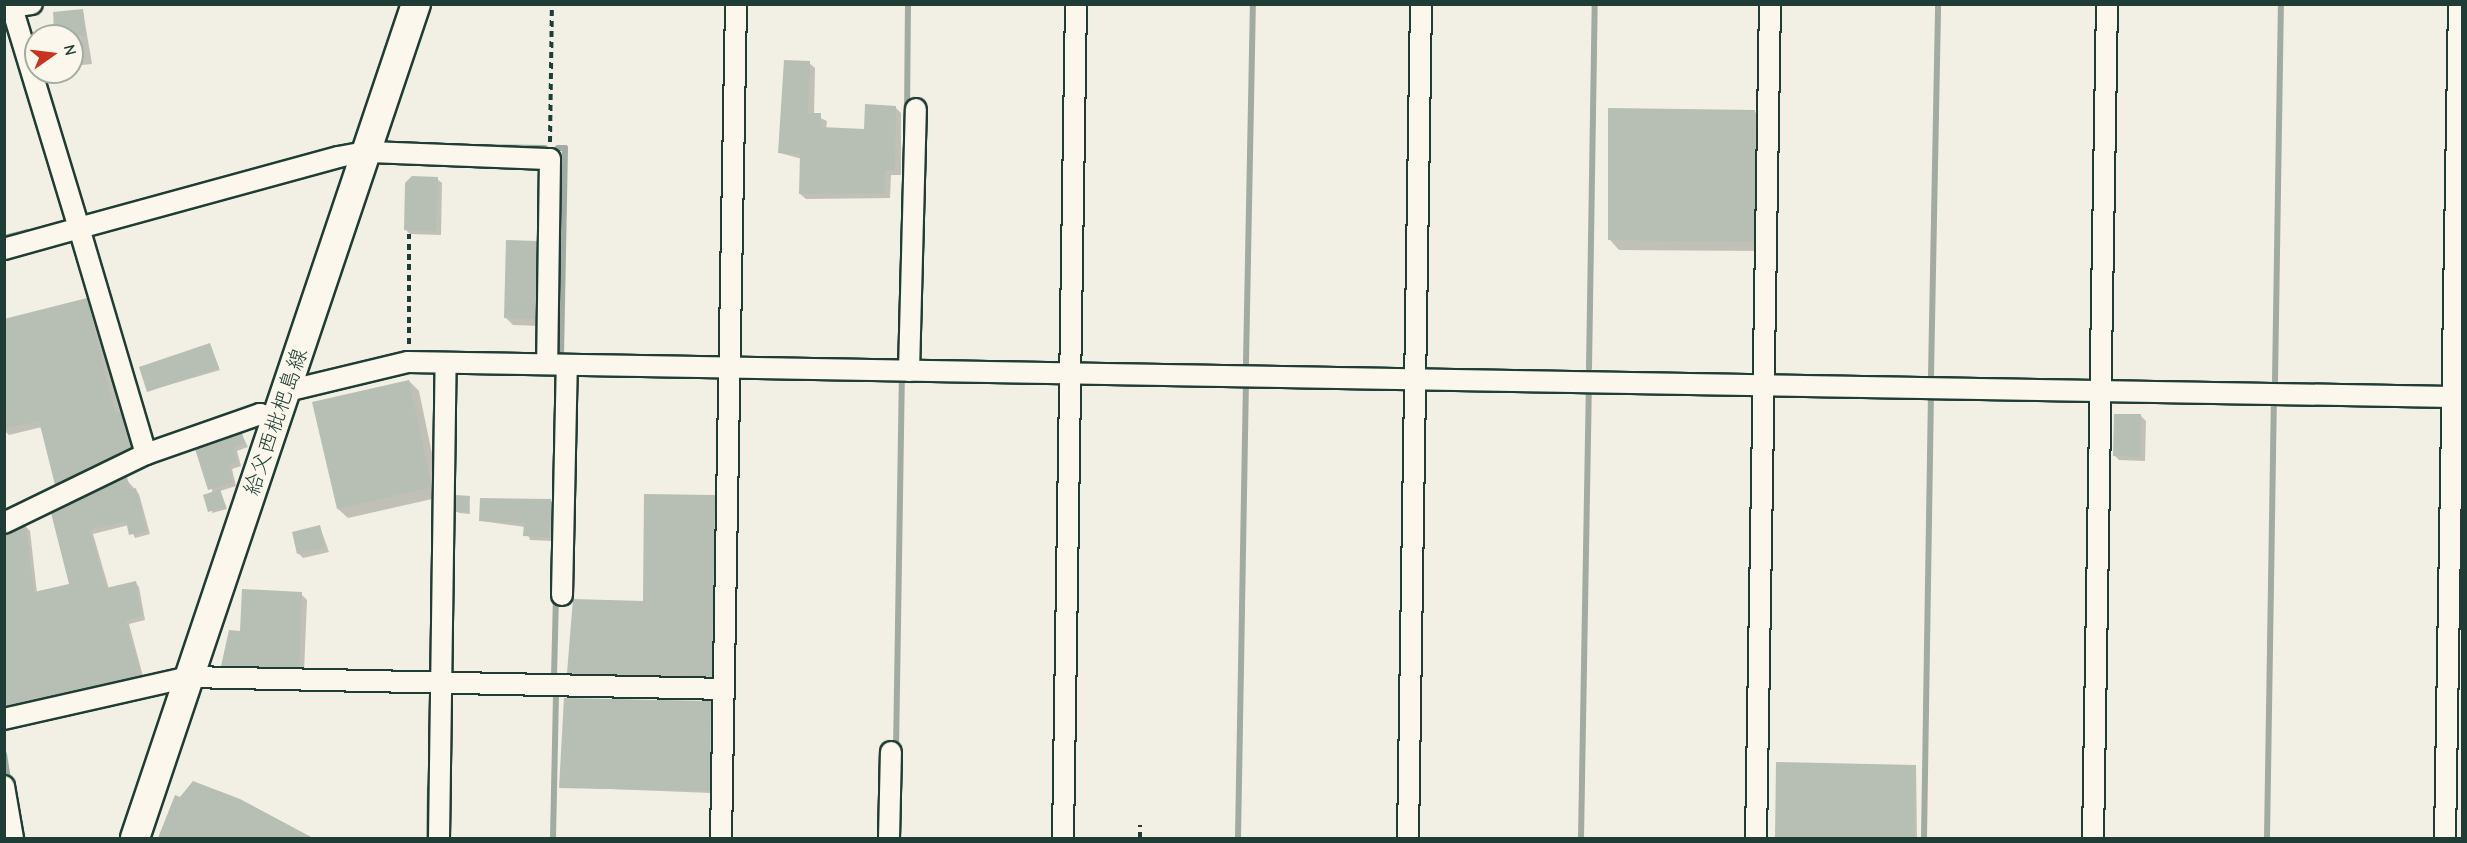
<!DOCTYPE html>
<html>
<head>
<meta charset="utf-8">
<style>
	body { margin:0 }
	#map { position:relative; width:2467px; height:843px; overflow:hidden; background:#f2f0e5; font-family:"Comic Neue","Klee One",sans-serif }
	div>[style] { position:absolute }
	.shadow>* { inset:0; background:#0003 }
	.stream>* { height:6px; margin:-3px; padding:0 3px; transform-origin:3px; border-radius:3px; background:#a2aba1 }
	.building>* { inset:0; background:#b7beb3 }
	.path>* { height:4px; margin-top:-2px; transform-origin:0; background:repeating-linear-gradient(90deg,#1f3d34 0 6px,transparent 0 10.5px) }
	.roads { filter:drop-shadow(2px 0 #1f3d34) drop-shadow(-2px 0 #1f3d34) drop-shadow(0 2px #1f3d34) drop-shadow(0 -2px #1f3d34) }
	.street>* { height:20px; margin:-10px; padding:0 10px; transform-origin:10px; border-radius:10px; background:#fbf7ec }
	.secondary>* { height:28px; margin:-14px; padding:0 14px; transform-origin:14px; border-radius:14px; background:#fbf7ec }
	span { translate:-50% -50%; white-space:nowrap; text-align:center; line-height:1.15; -webkit-text-stroke:4.5px #fbf7ec; paint-order:stroke }
	.street-label { font-size:22px; color:#1f3d34 }
	.frame { position:absolute; inset:0; border:6px solid #1f3d34; pointer-events:none }
	.north { position:absolute; left:24px; top:24px; width:60px; height:60px; box-sizing:border-box; background:#fbf7ec; border:2px solid #a3ada2; border-radius:50%; rotate:76deg; font-size:16px; font-weight:700; line-height:24px; text-align:center; color:#1f3d34 }
	.north::after { content:''; display:block; margin:auto; width:21px; height:27px; background:#c8321e; clip-path:polygon(50% 0,100% 100%,50% 72%,0 100%) }
</style>
</head>
<body>
<div id="map">
	<div class="shadow">
		<div style="clip-path:polygon(83px 11px,92px 64px,72px 66px,72px 36px,41px 36px,53px 33px,54px 13px)"></div>
		<div style="clip-path:polygon(809px 63px,815px 68px,814px 115px,827px 121px,826px 129px,866px 130px,895px 107px,901px 113px,901px 175px,891px 175px,890px 198px,806px 199px,800px 194px,802px 159px,780px 153px)"></div>
		<div style="clip-path:polygon(1754px 111px,1764px 121px,1763px 251px,1619px 250px,1610px 240px)"></div>
		<div style="clip-path:polygon(437px 179px,442px 183px,441px 235px,410px 234px,405px 229px)"></div>
		<div style="clip-path:polygon(536px 242px,544px 250px,542px 326px,513px 325px,505px 317px)"></div>
		<div style="clip-path:polygon(87px 300px,136px 454px,62px 490px,42px 427px,9px 435px,4px 430px,4px 392px)"></div>
		<div style="clip-path:polygon(210px 345px,220px 370px,148px 391px)"></div>
		<div style="clip-path:polygon(409px 381px,419px 391px,441px 497px,348px 518px,338px 509px)"></div>
		<div style="clip-path:polygon(2141px 416px,2146px 421px,2145px 461px,2119px 460px,2115px 456px)"></div>
		<div style="clip-path:polygon(242px 435px,248px 447px,237px 451px,241px 466px,232px 469px,236px 486px,220px 491px,227px 509px,212px 513px,213px 493px,197px 450px)"></div>
		<div style="clip-path:polygon(126px 479px,139px 494px,150px 534px,135px 538px,129px 525px,93px 534px,109px 589px,135px 582px,139px 587px,145px 620px,129px 624px,144px 680px,10px 710px,4px 702px,4px 535px,26px 527px,30px 531px,37px 593px,71px 585px,53px 514px)"></div>
		<div style="clip-path:polygon(715px 496px,712px 677px,571px 675px,644px 602px)"></div>
		<div style="clip-path:polygon(469px 497px,470px 514px,459px 513px,457px 511px)"></div>
		<div style="clip-path:polygon(550px 500px,555px 505px,554px 541px,530px 540px,525px 527px,481px 521px)"></div>
		<div style="clip-path:polygon(320px 527px,329px 552px,303px 558px,298px 553px)"></div>
		<div style="clip-path:polygon(301px 594px,307px 600px,304px 672px,229px 671px,223px 665px,242px 633px)"></div>
		<div style="clip-path:polygon(710px 702px,711px 793px,560px 787px)"></div>
		<div style="clip-path:polygon(1777px 764px,1916px 766px,1917px 838px,1776px 838px)"></div>
		<div style="clip-path:polygon(176px 797px,239px 800px,310px 838px,160px 838px)"></div>
	</div>
	<div class="stream">
		<div style="left:907px;top:116px;width:112px;rotate:-89.5deg"></div>
		<div style="left:480px;top:147px;width:65px;rotate:0.9deg"></div>
		<div style="left:558px;top:148px;width:7px"></div>
		<div style="left:565px;top:148px;width:203px;rotate:91.1deg"></div>
		<div style="left:4px;top:238px;width:25px;rotate:-14deg"></div>
		<div style="left:1246px;top:363px;width:359px;rotate:-88.9deg"></div>
		<div style="left:1589px;top:368px;width:364px;rotate:-89.1deg"></div>
		<div style="left:1931px;top:375px;width:371px;rotate:-88.9deg"></div>
		<div style="left:2275px;top:381px;width:377px;rotate:-89.1deg"></div>
		<div style="left:547px;top:676px;width:7px;rotate:8deg"></div>
		<div style="left:554px;top:677px;width:83px;rotate:-88.6deg"></div>
		<div style="left:896px;top:751px;width:370px;rotate:-89.1deg"></div>
		<div style="left:4px;top:754px;width:30px;rotate:81deg"></div>
		<div style="left:429px;top:838px;width:51px;rotate:-88.9deg"></div>
		<div style="left:553px;top:838px;width:140px;rotate:-88.8deg"></div>
		<div style="left:1238px;top:838px;width:451px;rotate:-89deg"></div>
		<div style="left:1581px;top:838px;width:445px;rotate:-89deg"></div>
		<div style="left:1924px;top:838px;width:440px;rotate:-89.1deg"></div>
		<div style="left:2267px;top:838px;width:435px;rotate:-89.1deg"></div>
	</div>
	<div class="building">
		<div style="clip-path:polygon(83px 9px,86px 36px,55px 36px,53px 12px)"></div>
		<div style="clip-path:polygon(784px 60px,810px 61px,808px 113px,821px 113px,821px 127px,864px 129px,865px 104px,896px 106px,895px 170px,885px 170px,885px 193px,799px 194px,800px 154px,778px 153px)"></div>
		<div style="clip-path:polygon(1608px 108px,1755px 110px,1754px 242px,1608px 240px)"></div>
		<div style="clip-path:polygon(412px 176px,438px 177px,436px 231px,404px 230px,405px 183px)"></div>
		<div style="clip-path:polygon(506px 240px,537px 241px,536px 319px,504px 318px)"></div>
		<div style="clip-path:polygon(87px 298px,115px 412px,121px 413px,131px 448px,55px 485px,39px 421px,4px 429px,4px 319px)"></div>
		<div style="clip-path:polygon(210px 343px,219px 368px,147px 392px,139px 367px)"></div>
		<div style="clip-path:polygon(409px 380px,432px 487px,337px 509px,312px 402px)"></div>
		<div style="clip-path:polygon(2114px 414px,2141px 414px,2141px 457px,2113px 456px)"></div>
		<div style="clip-path:polygon(242px 433px,245px 443px,234px 447px,238px 462px,229px 465px,233px 482px,208px 490px,195px 449px)"></div>
		<div style="clip-path:polygon(127px 477px,130px 490px,136px 488px,147px 531px,129px 535px,126px 521px,90px 530px,106px 588px,136px 581px,142px 616px,126px 620px,141px 676px,4px 707px,4px 535px,26px 526px,34px 592px,69px 584px,51px 513px)"></div>
		<div style="clip-path:polygon(220px 489px,226px 507px,208px 512px,203px 495px)"></div>
		<div style="clip-path:polygon(644px 494px,715px 495px,712px 676px,567px 673px,573px 599px,643px 601px)"></div>
		<div style="clip-path:polygon(456px 495px,470px 496px,469px 512px,456px 512px)"></div>
		<div style="clip-path:polygon(480px 498px,551px 499px,549px 537px,523px 536px,524px 523px,479px 521px)"></div>
		<div style="clip-path:polygon(320px 525px,325px 547px,297px 554px,292px 532px)"></div>
		<div style="clip-path:polygon(242px 589px,302px 592px,299px 667px,221px 666px,229px 630px,240px 631px)"></div>
		<div style="clip-path:polygon(564px 698px,711px 701px,710px 791px,559px 788px)"></div>
		<div style="clip-path:polygon(1776px 762px,1916px 765px,1915px 838px,1775px 838px)"></div>
		<div style="clip-path:polygon(193px 781px,240px 799px,313px 838px,158px 838px,175px 795px,180px 797px)"></div>
	</div>
	<div class="path">
		<div style="left:550px;top:142px;width:138px;rotate:-89.2deg"></div>
		<div style="left:409px;top:344px;width:110px;rotate:-90deg"></div>
		<div style="left:1140px;top:838px;width:13px;rotate:-90deg"></div>
	</div>
	<div class="roads">
		<div class="street">
			<div style="left:4px;top:8px;width:28px;rotate:-8deg"></div>
			<div style="left:4px;top:249px;width:78px;rotate:-15.6deg"></div>
			<div style="left:79px;top:228px;width:231px;rotate:-106.9deg"></div>
			<div style="left:909px;top:371px;width:262px;rotate:-88.5deg"></div>
			<div style="left:287px;top:391px;width:124px;rotate:-13.5deg"></div>
			<div style="left:408px;top:362px;width:2044px;rotate:0.98deg"></div>
			<div style="left:146px;top:454px;width:236px;rotate:-106.5deg"></div>
			<div style="left:79px;top:228px;width:269px;rotate:-15.3deg"></div>
			<div style="left:338px;top:157px;width:29px;rotate:-10deg"></div>
			<div style="left:367px;top:152px;width:183px;rotate:2.2deg"></div>
			<div style="left:550px;top:159px;width:205px;rotate:90.8deg"></div>
			<div style="left:4px;top:523px;width:158px;rotate:-25.9deg"></div>
			<div style="left:146px;top:454px;width:121px;rotate:-19.3deg"></div>
			<div style="left:260px;top:414px;width:18px;rotate:19deg"></div>
			<div style="left:562px;top:595px;width:230px;rotate:-88.8deg"></div>
			<div style="left:4px;top:719px;width:190px;rotate:-12.8deg"></div>
			<div style="left:189px;top:677px;width:535px;rotate:1.28deg"></div>
			<div style="left:4px;top:786px;width:53px;rotate:80.2deg"></div>
			<div style="left:439px;top:838px;width:475px;rotate:-89.2deg"></div>
			<div style="left:721px;top:838px;width:834px;rotate:-88.97deg"></div>
			<div style="left:889px;top:838px;width:86px;rotate:-88.7deg"></div>
			<div style="left:1063px;top:838px;width:834px;rotate:-89.11deg"></div>
			<div style="left:1408px;top:838px;width:834px;rotate:-89.11deg"></div>
			<div style="left:1756px;top:838px;width:834px;rotate:-89.04deg"></div>
			<div style="left:2093px;top:838px;width:834px;rotate:-89.04deg"></div>
			<div style="left:2445px;top:838px;width:834px;rotate:-89.04deg"></div>
		</div>
		<div class="secondary">
			<div style="left:135px;top:838px;width:880px;rotate:-71.38deg"></div>
		</div>
	</div>
	<div class="street-label">
		<span style="left:276px;top:422px;rotate:-71deg">給父西枇杷島線</span>
	</div>
	<div class="frame"></div>
	<div class="north">N</div>
</div>
</body>
</html>
